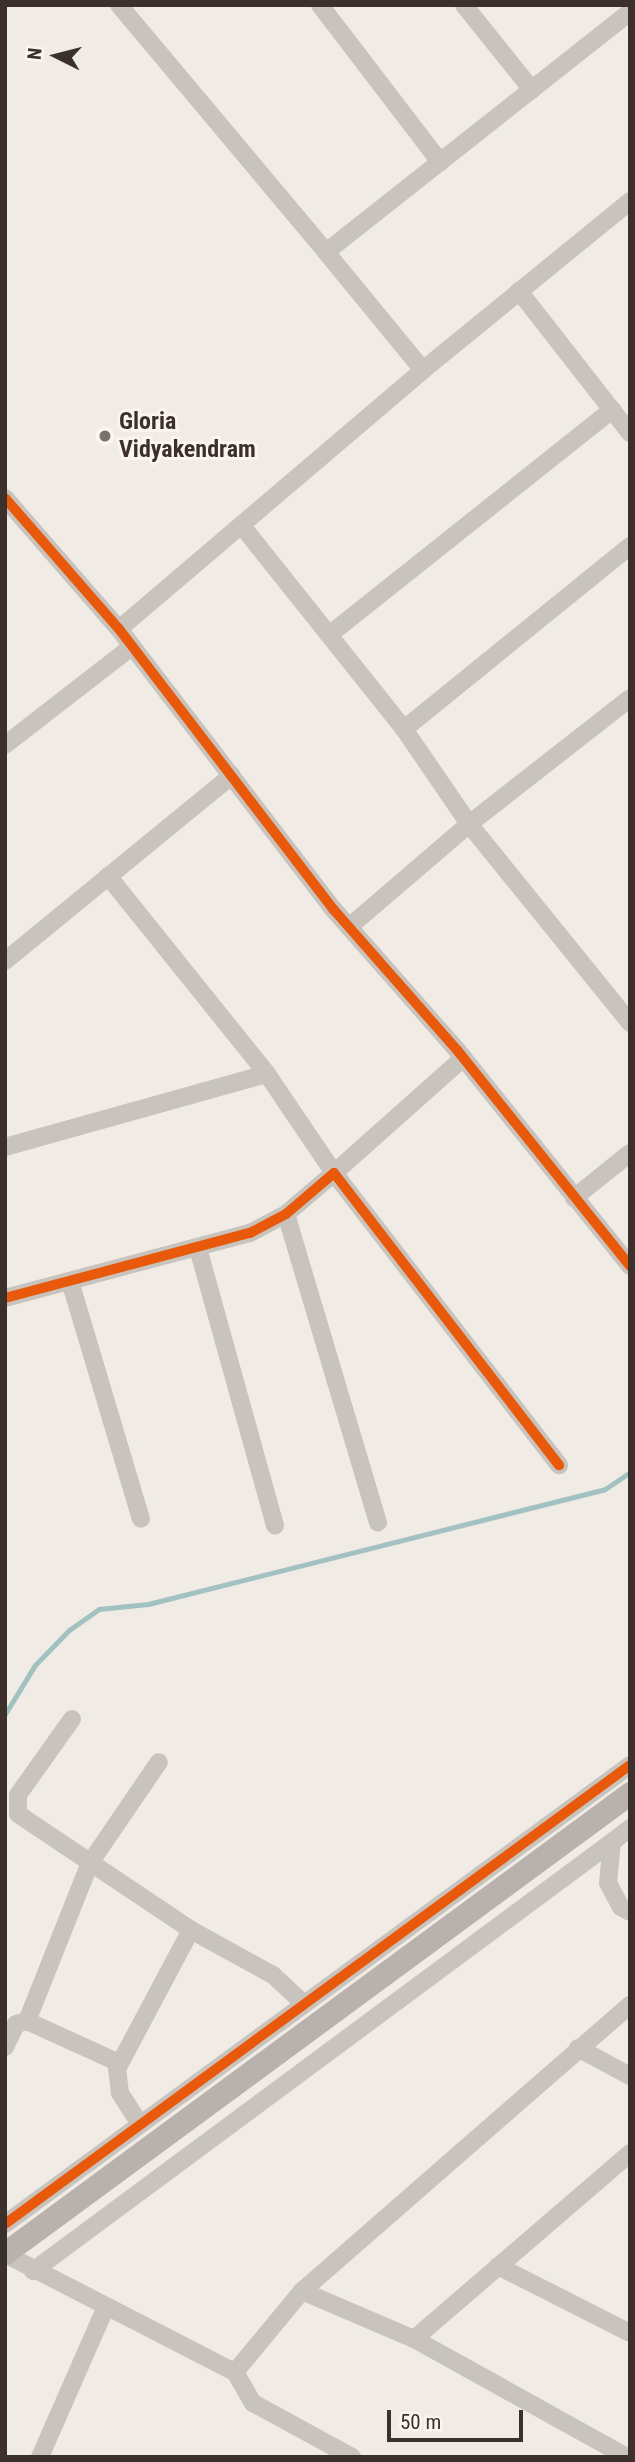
<!DOCTYPE html>
<html>
<head>
<meta charset="utf-8">
<style>
	body { margin:0 }
	#map { position:relative; width:635px; height:2462px; overflow:hidden; background:#f0ebe5; font-family:"Roboto Condensed",sans-serif }
	div>[style] { position:absolute }
	.stream>* { height:5px; margin:-2.5px; padding:0 2.5px; transform-origin:2.5px; border-radius:2.5px; background:#a1c2c1 }
	.minor>* { height:18px; margin:-9px; padding:0 9px; transform-origin:9px; border-radius:9px; background:#c9c3be }
	.major>* { height:23px; margin:-11.5px; padding:0 11.5px; transform-origin:11.5px; border-radius:11.5px; background:#b8b1ad }
	.cycleway>* { height:10px; margin:-5px; padding:0 5px; transform-origin:5px; border-radius:5px; background:#e8590c }
	.dots>* { width:19px; height:19px; translate:-50% -50%; box-sizing:border-box; border:4px solid #fbf5ee; border-radius:50% }
	span { translate:-50% -50%; white-space:nowrap; text-align:center; line-height:1.15; -webkit-text-stroke:6px #fbf5ee; paint-order:stroke }
	.poi-label { font-size:24px; color:#3b302b; font-weight:700 }
	.left { translate:0 -50%; text-align:left }
	.frame { position:absolute; inset:0; border:7px solid #3b302b; pointer-events:none }
	.north { position:absolute; left:21px; top:21px; width:70px; height:70px; -webkit-text-stroke:5px #fbf5ee; paint-order:stroke; rotate:276deg; font-size:19px; font-weight:700; line-height:28px; text-align:center; color:#3b302b }
	.north::after { content:''; display:block; margin:auto; width:24px; height:32px; background:#3b302b; clip-path:polygon(50% 0,100% 100%,50% 72%,0 100%) }
	.scale { position:absolute; left:387px; top:2410px; width:136px; height:32px; box-sizing:border-box; border:4px solid #3b302b; border-top:0; padding-left:9px; font-size:21px; line-height:24px; white-space:nowrap; color:#3b302b; -webkit-text-stroke:5px #fbf5ee; paint-order:stroke }
</style>
</head>
<body>
<div id="map">
	<div class="stream">
		<div style="left:5px;top:1714px;width:57px;rotate:-58.5deg"></div>
		<div style="left:35px;top:1665px;width:49px;rotate:-45.8deg"></div>
		<div style="left:69px;top:1630px;width:37px;rotate:-35deg"></div>
		<div style="left:99px;top:1609px;width:49px;rotate:-5.8deg"></div>
		<div style="left:148px;top:1604px;width:471px;rotate:-14.1deg"></div>
		<div style="left:605px;top:1489px;width:30px;rotate:-34deg"></div>
	</div>
	<div class="minor">
		<div style="left:119px;top:5px;width:322px;rotate:50deg"></div>
		<div style="left:326px;top:252px;width:387px;rotate:-38.3deg"></div>
		<div style="left:320px;top:5px;width:198px;rotate:52.6deg"></div>
		<div style="left:464px;top:5px;width:109px;rotate:51.3deg"></div>
		<div style="left:326px;top:252px;width:153px;rotate:50.6deg"></div>
		<div style="left:423px;top:370px;width:267px;rotate:-39.2deg"></div>
		<div style="left:519px;top:291px;width:151px;rotate:52deg"></div>
		<div style="left:5px;top:498px;width:174px;rotate:49deg"></div>
		<div style="left:119px;top:629px;width:354px;rotate:52.6deg"></div>
		<div style="left:334px;top:910px;width:186px;rotate:48.7deg"></div>
		<div style="left:457px;top:1050px;width:277px;rotate:51.3deg"></div>
		<div style="left:242px;top:526px;width:139px;rotate:51.4deg"></div>
		<div style="left:630px;top:546px;width:291px;rotate:141deg"></div>
		<div style="left:404px;top:729px;width:115px;rotate:55.6deg"></div>
		<div style="left:469px;top:824px;width:256px;rotate:51deg"></div>
		<div style="left:119px;top:629px;width:399px;rotate:-40.4deg"></div>
		<div style="left:404px;top:729px;width:120px;rotate:-128.6deg"></div>
		<div style="left:329px;top:635px;width:362px;rotate:-38.5deg"></div>
		<div style="left:612px;top:410px;width:29px;rotate:52deg"></div>
		<div style="left:5px;top:745px;width:158px;rotate:-37.8deg"></div>
		<div style="left:108px;top:876px;width:254px;rotate:51.2deg"></div>
		<div style="left:267px;top:1074px;width:120px;rotate:55.9deg"></div>
		<div style="left:334px;top:1173px;width:173px;rotate:-41.7deg"></div>
		<div style="left:349px;top:927px;width:158px;rotate:-40.6deg"></div>
		<div style="left:469px;top:824px;width:204px;rotate:-38deg"></div>
		<div style="left:5px;top:961px;width:293px;rotate:-39.3deg"></div>
		<div style="left:5px;top:1147px;width:272px;rotate:-15.6deg"></div>
		<div style="left:574px;top:1198px;width:72px;rotate:-38.8deg"></div>
		<div style="left:286px;top:1214px;width:322px;rotate:73.4deg"></div>
		<div style="left:198px;top:1248px;width:288px;rotate:74.5deg"></div>
		<div style="left:70px;top:1281px;width:248px;rotate:73.4deg"></div>
		<div style="left:5px;top:1298px;width:253px;rotate:-14.9deg"></div>
		<div style="left:250px;top:1233px;width:41px;rotate:-27.8deg"></div>
		<div style="left:286px;top:1214px;width:63px;rotate:-40.5deg"></div>
		<div style="left:334px;top:1173px;width:369px;rotate:52.4deg"></div>
		<div style="left:72px;top:1719px;width:93px;rotate:125.4deg"></div>
		<div style="left:18px;top:1795px;width:19px;rotate:90deg"></div>
		<div style="left:18px;top:1814px;width:208px;rotate:33.8deg"></div>
		<div style="left:630px;top:1828px;width:23px;rotate:142deg"></div>
		<div style="left:612px;top:1842px;width:41px;rotate:95.6deg"></div>
		<div style="left:608px;top:1883px;width:27px;rotate:62deg"></div>
		<div style="left:621px;top:1907px;width:10px;rotate:29deg"></div>
		<div style="left:27px;top:2021px;width:170px;rotate:-68.3deg"></div>
		<div style="left:90px;top:1863px;width:122px;rotate:-55.7deg"></div>
		<div style="left:5px;top:2047px;width:25px;rotate:-64deg"></div>
		<div style="left:16px;top:2024px;width:11px;rotate:-15deg"></div>
		<div style="left:27px;top:2021px;width:101px;rotate:24.5deg"></div>
		<div style="left:578px;top:2048px;width:59px;rotate:28.3deg"></div>
		<div style="left:140px;top:2124px;width:37px;rotate:-123deg"></div>
		<div style="left:120px;top:2093px;width:24px;rotate:-97deg"></div>
		<div style="left:117px;top:2069px;width:157px;rotate:-62deg"></div>
		<div style="left:191px;top:1930px;width:94px;rotate:28.8deg"></div>
		<div style="left:273px;top:1975px;width:41px;rotate:43deg"></div>
		<div style="left:5px;top:2224px;width:775px;rotate:-36.29deg"></div>
		<div style="left:5px;top:2254px;width:259px;rotate:27.2deg"></div>
		<div style="left:235px;top:2372px;width:105px;rotate:-50.4deg"></div>
		<div style="left:498px;top:2266px;width:148px;rotate:26.9deg"></div>
		<div style="left:33px;top:2271px;width:721px;rotate:-36.54deg"></div>
		<div style="left:414px;top:2339px;width:122px;rotate:-156.8deg"></div>
		<div style="left:302px;top:2291px;width:435px;rotate:-41.1deg"></div>
		<div style="left:235px;top:2372px;width:36px;rotate:60deg"></div>
		<div style="left:253px;top:2403px;width:113px;rotate:28.6deg"></div>
		<div style="left:40px;top:2457px;width:164px;rotate:-66.3deg"></div>
		<div style="left:627px;top:2457px;width:244px;rotate:-151deg"></div>
		<div style="left:414px;top:2339px;width:285px;rotate:-40.7deg"></div>
	</div>
	<div class="major">
		<div style="left:5px;top:2253px;width:776px;rotate:-36.35deg"></div>
	</div>
	<div class="cycleway">
		<div style="left:5px;top:498px;width:174px;rotate:49deg"></div>
		<div style="left:119px;top:629px;width:354px;rotate:52.6deg"></div>
		<div style="left:334px;top:910px;width:186px;rotate:48.7deg"></div>
		<div style="left:457px;top:1050px;width:277px;rotate:51.3deg"></div>
		<div style="left:5px;top:1298px;width:253px;rotate:-14.9deg"></div>
		<div style="left:250px;top:1233px;width:41px;rotate:-27.8deg"></div>
		<div style="left:286px;top:1214px;width:63px;rotate:-40.5deg"></div>
		<div style="left:334px;top:1173px;width:369px;rotate:52.4deg"></div>
		<div style="left:5px;top:2224px;width:775px;rotate:-36.29deg"></div>
	</div>
	<div class="dots">
		<div style="left:105px;top:436px;background:#7a716c"></div>
	</div>
	<div class="poi-label">
		<span class="left" style="left:119px;top:436px">Gloria<br>Vidyakendram</span>
	</div>
	<div class="frame"></div>
	<div class="north">N</div>
	<div class="scale">50 m</div>
</div>
</body>
</html>
